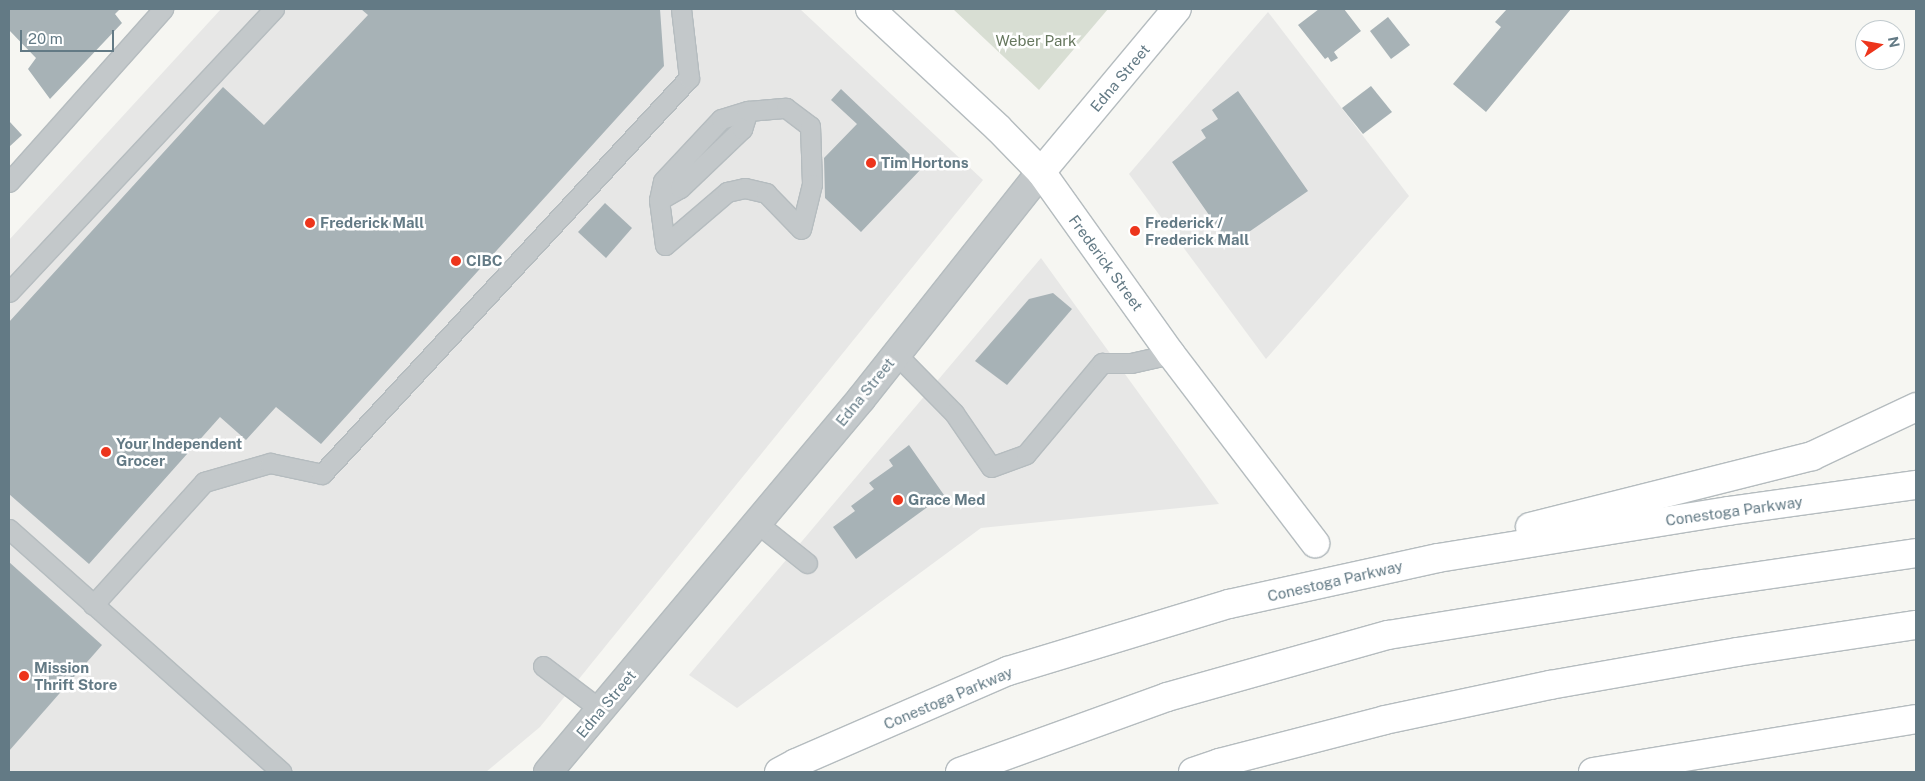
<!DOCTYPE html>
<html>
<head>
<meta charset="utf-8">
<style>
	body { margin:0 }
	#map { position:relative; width:1925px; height:781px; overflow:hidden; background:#f6f6f2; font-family:"Public Sans",sans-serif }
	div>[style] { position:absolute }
	.built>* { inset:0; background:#e7e7e6 }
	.green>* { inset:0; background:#d8ded3 }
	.building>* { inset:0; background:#a7b2b6 }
	.roads { filter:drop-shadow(1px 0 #b5bcbf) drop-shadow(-1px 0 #b5bcbf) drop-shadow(0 1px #b5bcbf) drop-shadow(0 -1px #b5bcbf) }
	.lane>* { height:19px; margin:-9.5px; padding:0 9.5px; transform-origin:9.5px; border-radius:9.5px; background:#c3c8ca }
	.street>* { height:28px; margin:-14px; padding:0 14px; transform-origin:14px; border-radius:14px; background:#c3c8ca }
	.secondary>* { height:28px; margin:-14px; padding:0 14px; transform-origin:14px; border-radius:14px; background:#fff }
	.highway>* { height:28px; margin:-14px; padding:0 14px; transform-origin:14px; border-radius:14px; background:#fff }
	.dots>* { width:14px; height:14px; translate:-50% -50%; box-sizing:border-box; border:2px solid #fff; border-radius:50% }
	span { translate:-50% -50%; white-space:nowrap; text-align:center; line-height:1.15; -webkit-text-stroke:5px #fff; paint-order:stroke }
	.park-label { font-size:15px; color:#66775e }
	.street-label { font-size:15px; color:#637a85 }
	.poi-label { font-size:15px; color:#637a85; font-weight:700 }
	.left { translate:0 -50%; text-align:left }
	.frame { position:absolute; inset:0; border:10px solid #637a85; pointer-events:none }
	.north { position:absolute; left:1855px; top:20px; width:50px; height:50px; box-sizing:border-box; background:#fff; border:1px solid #c1cace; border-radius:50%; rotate:78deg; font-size:14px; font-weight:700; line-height:20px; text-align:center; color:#637a85 }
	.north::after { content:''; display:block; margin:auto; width:18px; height:22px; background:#ed351c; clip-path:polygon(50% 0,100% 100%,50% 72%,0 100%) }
	.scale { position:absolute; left:20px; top:30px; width:94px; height:22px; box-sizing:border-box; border:2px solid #637a85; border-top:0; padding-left:6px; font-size:15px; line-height:18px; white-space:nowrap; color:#637a85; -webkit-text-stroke:4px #fff; paint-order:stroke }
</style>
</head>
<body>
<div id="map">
	<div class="built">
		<div style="clip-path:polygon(221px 9px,800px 9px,983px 180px,540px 727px,486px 772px,9px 772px,9px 240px)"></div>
		<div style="clip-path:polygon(1268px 12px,1409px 196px,1266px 359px,1129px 174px)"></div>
		<div style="clip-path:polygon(1041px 258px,1219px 504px,981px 528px,737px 708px,689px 675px)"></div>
	</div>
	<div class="green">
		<div style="clip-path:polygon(953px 9px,1108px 9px,1039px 90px)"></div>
	</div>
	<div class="building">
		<div style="clip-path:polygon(9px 9px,120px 9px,115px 14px,122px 23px,50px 99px,28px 69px,36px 58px,9px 30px)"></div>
		<div style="clip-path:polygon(361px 9px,660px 9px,664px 66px,321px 444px,276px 407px,246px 440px,220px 417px,89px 564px,9px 494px,9px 322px,223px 87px,264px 125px,368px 15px)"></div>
		<div style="clip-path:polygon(1319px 9px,1344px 9px,1361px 31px,1334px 52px,1338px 58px,1331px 62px,1328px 57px,1325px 59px,1298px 25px)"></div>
		<div style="clip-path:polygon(1507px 9px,1571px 9px,1486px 112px,1453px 84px,1501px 27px,1495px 22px)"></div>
		<div style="clip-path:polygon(1388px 17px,1410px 45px,1391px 59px,1370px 31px)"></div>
		<div style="clip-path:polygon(1371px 86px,1392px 112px,1363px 134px,1342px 108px)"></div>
		<div style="clip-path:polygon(841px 89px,923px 167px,861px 232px,825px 198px,824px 158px,857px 124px,831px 100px)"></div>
		<div style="clip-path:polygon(1238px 91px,1308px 191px,1230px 245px,1172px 162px,1206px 138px,1201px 130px,1218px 119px,1212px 110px)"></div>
		<div style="clip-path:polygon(9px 121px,22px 135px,9px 147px)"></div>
		<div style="clip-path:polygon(605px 203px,632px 228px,606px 258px,578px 232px)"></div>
		<div style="clip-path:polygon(1053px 293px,1072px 309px,1007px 385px,975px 361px,1029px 299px)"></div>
		<div style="clip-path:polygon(909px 445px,944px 495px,856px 559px,833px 527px,855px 511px,851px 506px,874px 489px,869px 483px,893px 466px,889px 460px)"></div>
		<div style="clip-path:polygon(9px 562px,102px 645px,9px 751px)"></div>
	</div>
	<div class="roads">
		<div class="lane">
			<div style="left:9px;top:182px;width:232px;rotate:-48.3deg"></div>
			<div style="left:659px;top:200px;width:19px;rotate:-78deg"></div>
			<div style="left:663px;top:181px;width:85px;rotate:-46.9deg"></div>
			<div style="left:721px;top:119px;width:28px;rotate:-17deg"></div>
			<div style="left:665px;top:245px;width:45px;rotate:-97.6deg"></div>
			<div style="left:659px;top:200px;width:24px;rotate:-30deg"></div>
			<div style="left:680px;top:188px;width:86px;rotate:-43.6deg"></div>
			<div style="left:742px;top:129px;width:19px;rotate:-72deg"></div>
			<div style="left:748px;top:111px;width:38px;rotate:-5deg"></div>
			<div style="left:786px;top:108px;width:30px;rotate:37deg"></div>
			<div style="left:810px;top:126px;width:58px;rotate:88deg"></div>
			<div style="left:812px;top:184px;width:46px;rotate:103.7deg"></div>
			<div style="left:665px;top:245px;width:82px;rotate:-40.5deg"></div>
			<div style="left:727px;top:192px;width:18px;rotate:-13deg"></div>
			<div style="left:745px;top:188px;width:22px;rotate:13deg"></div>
			<div style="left:766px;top:193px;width:50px;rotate:45.8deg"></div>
			<div style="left:9px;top:292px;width:388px;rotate:-46.9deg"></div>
			<div style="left:896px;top:354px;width:83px;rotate:45.5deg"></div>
			<div style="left:954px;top:413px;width:65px;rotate:55.6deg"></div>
			<div style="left:991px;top:467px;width:37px;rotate:-20deg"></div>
			<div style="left:1026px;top:454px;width:119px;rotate:-50.1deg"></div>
			<div style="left:1102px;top:363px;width:29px"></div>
			<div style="left:1131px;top:363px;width:41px;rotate:-12.7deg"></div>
			<div style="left:757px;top:523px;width:64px;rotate:38.7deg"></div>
			<div style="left:9px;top:529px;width:365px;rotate:41.7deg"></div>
			<div style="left:93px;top:605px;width:166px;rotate:-47.9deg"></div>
			<div style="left:204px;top:482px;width:69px;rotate:-16.1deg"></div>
			<div style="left:270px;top:463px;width:53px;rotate:11.9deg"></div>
			<div style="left:322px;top:474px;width:540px;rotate:-47.18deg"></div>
			<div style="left:689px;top:78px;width:69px;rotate:-96.6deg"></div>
			<div style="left:543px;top:666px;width:73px;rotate:37.2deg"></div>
		</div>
		<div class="street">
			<div style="left:548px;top:772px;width:487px;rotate:-50deg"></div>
			<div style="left:861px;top:399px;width:290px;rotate:-51.6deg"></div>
		</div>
		<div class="secondary">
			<div style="left:870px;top:9px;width:175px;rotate:42.9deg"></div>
			<div style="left:998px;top:128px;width:62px;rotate:45.7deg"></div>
			<div style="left:1041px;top:172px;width:224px;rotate:54.5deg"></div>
			<div style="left:1171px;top:354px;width:238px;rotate:52.7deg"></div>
			<div style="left:1041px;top:172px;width:212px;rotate:-50.2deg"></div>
		</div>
		<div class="highway">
			<div style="left:1530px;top:527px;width:291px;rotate:-14.1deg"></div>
			<div style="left:1812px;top:456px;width:115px;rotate:-25.2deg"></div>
			<div style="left:779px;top:772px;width:19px;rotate:-28deg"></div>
			<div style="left:796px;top:763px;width:231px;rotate:-23.5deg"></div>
			<div style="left:1008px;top:671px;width:231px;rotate:-16.9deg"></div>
			<div style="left:1229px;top:604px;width:214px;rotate:-12.4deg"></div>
			<div style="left:1438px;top:558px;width:294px;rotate:-9.2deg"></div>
			<div style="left:1728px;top:511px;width:190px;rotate:-7.9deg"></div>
			<div style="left:960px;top:772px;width:220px;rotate:-19.9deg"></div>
			<div style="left:1167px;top:697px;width:230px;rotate:-15.7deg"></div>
			<div style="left:1388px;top:635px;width:320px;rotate:-9.2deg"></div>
			<div style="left:1704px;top:584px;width:214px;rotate:-8.3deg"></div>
			<div style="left:1193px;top:772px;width:28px;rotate:-19deg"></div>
			<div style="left:1219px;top:763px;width:171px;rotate:-14.5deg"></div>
			<div style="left:1385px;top:720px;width:169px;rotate:-12deg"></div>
			<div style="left:1550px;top:685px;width:190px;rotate:-10deg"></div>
			<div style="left:1737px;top:652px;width:181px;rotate:-8.6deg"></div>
			<div style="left:1593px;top:772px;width:327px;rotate:-9.3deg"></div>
		</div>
	</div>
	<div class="dots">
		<div style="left:871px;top:163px;background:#ed351c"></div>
		<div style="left:310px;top:223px;background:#ed351c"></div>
		<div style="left:1135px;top:231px;background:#ed351c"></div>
		<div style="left:456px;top:261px;background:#ed351c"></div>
		<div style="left:106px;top:452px;background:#ed351c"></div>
		<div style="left:898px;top:500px;background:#ed351c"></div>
		<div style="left:24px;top:676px;background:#ed351c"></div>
	</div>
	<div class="park-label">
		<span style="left:1036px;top:41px">Weber Park</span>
	</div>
	<div class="street-label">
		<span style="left:1120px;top:78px;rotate:-50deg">Edna Street</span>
		<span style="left:1106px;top:263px;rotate:54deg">Frederick Street</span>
		<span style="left:865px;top:392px;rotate:-51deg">Edna Street</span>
		<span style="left:1734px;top:511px;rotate:-8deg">Conestoga Parkway</span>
		<span style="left:1335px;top:581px;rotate:-13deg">Conestoga Parkway</span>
		<span style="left:948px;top:698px;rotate:-23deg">Conestoga Parkway</span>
		<span style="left:606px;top:704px;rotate:-50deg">Edna Street</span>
	</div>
	<div class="poi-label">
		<span class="left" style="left:881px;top:163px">Tim Hortons</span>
		<span class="left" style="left:1145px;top:231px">Frederick /<br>Frederick Mall</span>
		<span class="left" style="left:320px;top:223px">Frederick Mall</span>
		<span class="left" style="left:466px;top:261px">CIBC</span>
		<span class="left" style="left:116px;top:452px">Your Independent<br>Grocer</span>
		<span class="left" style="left:908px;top:500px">Grace Med</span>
		<span class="left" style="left:34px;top:676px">Mission<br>Thrift Store</span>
	</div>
	<div class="frame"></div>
	<div class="north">N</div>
	<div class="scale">20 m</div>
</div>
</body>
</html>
